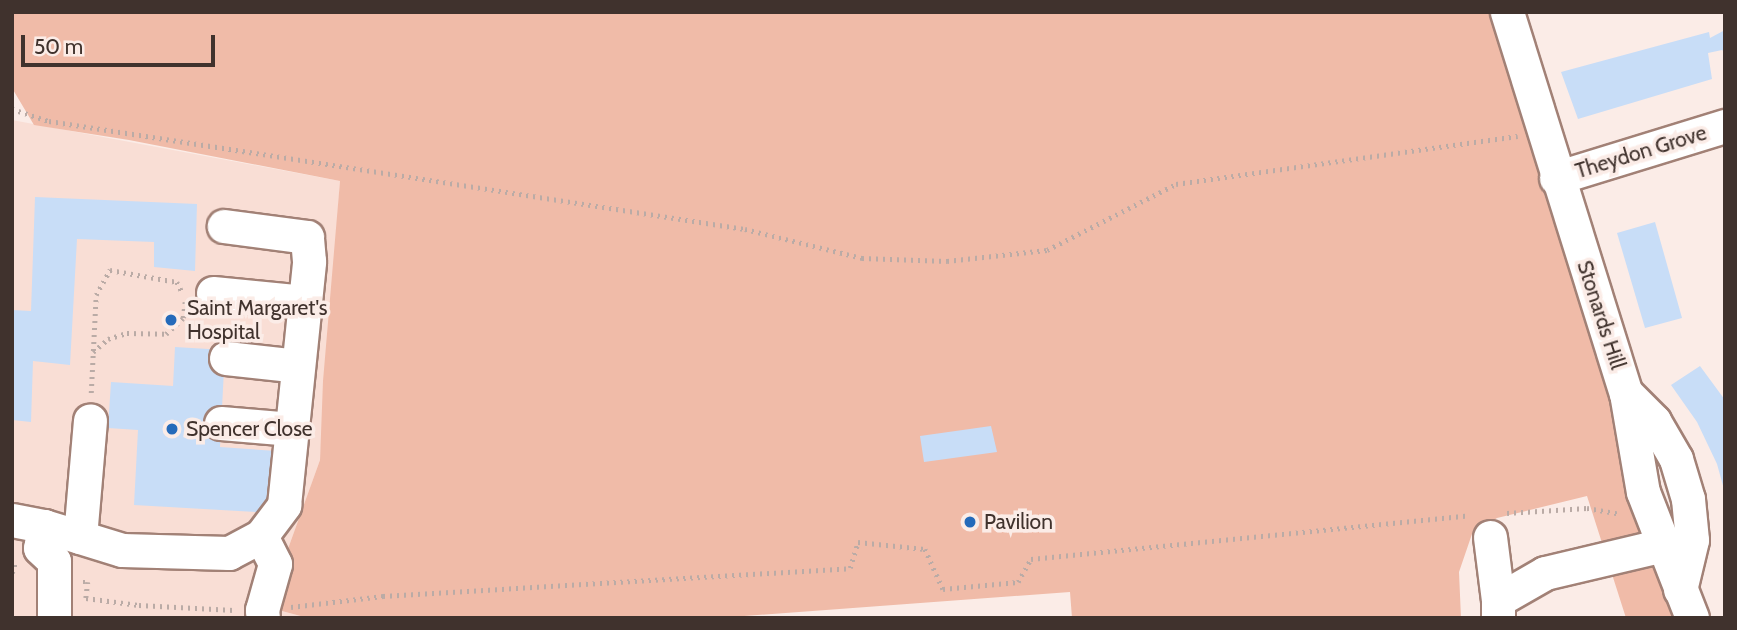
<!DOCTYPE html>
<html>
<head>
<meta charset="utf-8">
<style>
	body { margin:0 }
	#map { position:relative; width:1737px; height:630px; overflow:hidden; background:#fbece7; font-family:Cabin,sans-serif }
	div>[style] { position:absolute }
	.built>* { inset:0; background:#f9ded5 }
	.green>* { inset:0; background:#f0bba8 }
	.building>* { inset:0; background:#c8ddf7 }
	.path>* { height:4.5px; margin-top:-2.25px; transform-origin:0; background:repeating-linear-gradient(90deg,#baaba6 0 2px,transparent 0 7px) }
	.roads { filter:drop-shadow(2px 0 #a28176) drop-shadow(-2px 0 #a28176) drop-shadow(0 2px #a28176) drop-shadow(0 -2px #a28176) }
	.minor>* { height:33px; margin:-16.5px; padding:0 16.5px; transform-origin:16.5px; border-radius:16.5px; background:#fff }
	.dots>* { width:19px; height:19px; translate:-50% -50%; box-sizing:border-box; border:4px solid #fbece7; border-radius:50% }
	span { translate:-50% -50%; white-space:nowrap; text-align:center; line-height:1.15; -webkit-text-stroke:7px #fbece7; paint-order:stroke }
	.street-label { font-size:21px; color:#40322d }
	.poi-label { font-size:21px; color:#40322d }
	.left { translate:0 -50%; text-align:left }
	.frame { position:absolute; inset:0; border:14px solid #40322d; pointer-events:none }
	.scale { position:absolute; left:21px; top:35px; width:194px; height:32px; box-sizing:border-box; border:4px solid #40322d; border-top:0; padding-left:9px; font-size:21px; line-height:24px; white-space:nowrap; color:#40322d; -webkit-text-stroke:5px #fbece7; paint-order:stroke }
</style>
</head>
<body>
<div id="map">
	<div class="built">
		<div style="clip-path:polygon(12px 120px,340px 181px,320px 460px,267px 607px,308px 618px,12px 618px)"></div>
	</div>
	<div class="green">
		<div style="clip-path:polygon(12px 12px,1506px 12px,1682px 618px,1626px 618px,1587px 496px,1497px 518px,1472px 534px,1459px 572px,1461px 618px,1072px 618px,1070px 592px,718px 618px,308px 618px,267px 607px,320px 460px,323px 381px,340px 181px,129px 140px,34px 125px,12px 88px)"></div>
	</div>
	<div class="building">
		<div style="clip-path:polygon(1725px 30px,1725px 52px,1722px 50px,1708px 53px,1712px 79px,1578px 119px,1561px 72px,1709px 32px,1710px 38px)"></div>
		<div style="clip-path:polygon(35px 197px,197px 204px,195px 271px,154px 267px,154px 242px,77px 239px,70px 365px,33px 361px,31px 422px,12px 420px,12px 310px,31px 311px)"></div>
		<div style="clip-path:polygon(1655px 222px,1682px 318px,1645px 328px,1617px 233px)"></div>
		<div style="clip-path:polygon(175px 347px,225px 350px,220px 447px,277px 451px,273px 513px,134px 505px,138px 430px,108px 428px,111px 382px,173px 386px)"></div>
		<div style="clip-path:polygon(1700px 366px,1725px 400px,1725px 493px,1717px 464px,1697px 422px,1671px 385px)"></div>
		<div style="clip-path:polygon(991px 426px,997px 452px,924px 462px,920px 436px)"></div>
	</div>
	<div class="path">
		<div style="left:12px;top:109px;width:39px;rotate:18deg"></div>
		<div style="left:49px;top:121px;width:704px;rotate:8.82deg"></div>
		<div style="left:745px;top:229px;width:121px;rotate:13.9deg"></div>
		<div style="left:862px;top:258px;width:85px;rotate:2deg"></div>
		<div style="left:947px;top:261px;width:101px;rotate:-6.3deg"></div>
		<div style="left:1047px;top:250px;width:145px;rotate:-27.1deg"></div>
		<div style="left:1176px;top:184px;width:345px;rotate:-8deg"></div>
		<div style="left:93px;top:352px;width:20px;rotate:-41deg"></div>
		<div style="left:108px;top:339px;width:20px;rotate:-18deg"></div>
		<div style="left:127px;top:333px;width:39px;rotate:1deg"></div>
		<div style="left:166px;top:334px;width:23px;rotate:-43deg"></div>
		<div style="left:183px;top:318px;width:16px;rotate:-83deg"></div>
		<div style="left:91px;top:393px;width:98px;rotate:-87.1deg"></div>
		<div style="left:96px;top:295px;width:29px;rotate:-61deg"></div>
		<div style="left:110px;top:270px;width:68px;rotate:10.2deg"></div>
		<div style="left:177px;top:282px;width:13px;rotate:63deg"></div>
		<div style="left:1507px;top:513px;width:80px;rotate:-3.6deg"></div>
		<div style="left:1587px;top:508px;width:34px;rotate:10deg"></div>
		<div style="left:12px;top:573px;width:10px;rotate:-73deg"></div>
		<div style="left:83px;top:582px;width:5px"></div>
		<div style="left:88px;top:582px;width:16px;rotate:97deg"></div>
		<div style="left:86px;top:598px;width:53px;rotate:7.5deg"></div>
		<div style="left:139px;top:605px;width:95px;rotate:3deg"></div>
		<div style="left:291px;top:607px;width:93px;rotate:-6.8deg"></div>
		<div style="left:383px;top:596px;width:468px;rotate:-3.4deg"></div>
		<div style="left:850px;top:568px;width:27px;rotate:-73deg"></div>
		<div style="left:858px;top:542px;width:67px;rotate:6deg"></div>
		<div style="left:925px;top:549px;width:44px;rotate:65.8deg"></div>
		<div style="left:943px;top:589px;width:75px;rotate:-5.3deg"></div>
		<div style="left:1018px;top:582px;width:26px;rotate:-61deg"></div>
		<div style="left:1031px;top:559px;width:441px;rotate:-5.7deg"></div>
	</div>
	<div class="roads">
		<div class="minor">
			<div style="left:1507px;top:12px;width:399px;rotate:72.7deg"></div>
			<div style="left:1626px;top:393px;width:100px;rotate:80.3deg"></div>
			<div style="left:1643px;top:492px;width:135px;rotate:68.7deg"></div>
			<div style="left:1556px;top:178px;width:177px;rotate:-17.1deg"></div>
			<div style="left:213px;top:293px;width:92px;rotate:5.6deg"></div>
			<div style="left:226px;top:358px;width:72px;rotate:6.3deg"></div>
			<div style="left:1626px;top:393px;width:40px;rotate:45deg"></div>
			<div style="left:1654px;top:421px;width:44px;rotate:59.9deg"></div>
			<div style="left:1676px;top:459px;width:42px;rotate:73.3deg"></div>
			<div style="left:1688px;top:499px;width:41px;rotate:84.4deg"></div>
			<div style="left:1692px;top:540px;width:51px;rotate:103.5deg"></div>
			<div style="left:221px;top:423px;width:71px;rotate:4.8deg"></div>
			<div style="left:12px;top:520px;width:33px;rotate:11deg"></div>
			<div style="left:44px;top:526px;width:82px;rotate:17.1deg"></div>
			<div style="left:122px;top:550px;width:107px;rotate:1.6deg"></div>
			<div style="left:229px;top:553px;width:36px;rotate:-28deg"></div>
			<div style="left:261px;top:536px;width:39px;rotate:-53deg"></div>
			<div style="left:284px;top:505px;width:245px;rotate:-84.1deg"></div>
			<div style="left:309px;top:261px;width:24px;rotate:-95deg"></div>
			<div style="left:307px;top:237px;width:84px;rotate:-172.5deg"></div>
			<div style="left:44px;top:526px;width:22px;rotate:100deg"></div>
			<div style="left:40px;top:548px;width:19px;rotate:43deg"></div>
			<div style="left:54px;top:561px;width:57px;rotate:90deg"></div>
			<div style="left:261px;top:536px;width:31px;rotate:63deg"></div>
			<div style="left:275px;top:564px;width:48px;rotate:105.8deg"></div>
			<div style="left:262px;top:610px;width:8px;rotate:83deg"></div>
			<div style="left:80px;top:537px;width:117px;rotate:-85.1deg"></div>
			<div style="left:1490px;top:537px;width:64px;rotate:82.8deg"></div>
			<div style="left:1498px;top:618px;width:18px;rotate:-90deg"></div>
			<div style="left:1498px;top:600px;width:54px;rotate:-29.9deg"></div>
			<div style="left:1545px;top:573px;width:121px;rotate:-13.3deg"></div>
		</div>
	</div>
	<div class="dots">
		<div style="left:171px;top:320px;background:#246aba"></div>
		<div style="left:172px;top:429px;background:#246aba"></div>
		<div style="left:970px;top:522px;background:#246aba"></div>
	</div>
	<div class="street-label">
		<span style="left:1641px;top:152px;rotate:-17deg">Theydon Grove</span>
		<span style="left:1601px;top:315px;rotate:72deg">Stonards Hill</span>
	</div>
	<div class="poi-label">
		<span class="left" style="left:187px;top:320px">Saint Margaret's<br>Hospital</span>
		<span class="left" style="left:186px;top:429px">Spencer Close</span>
		<span class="left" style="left:984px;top:522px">Pavilion</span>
	</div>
	<div class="frame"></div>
	<div class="scale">50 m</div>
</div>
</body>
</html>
